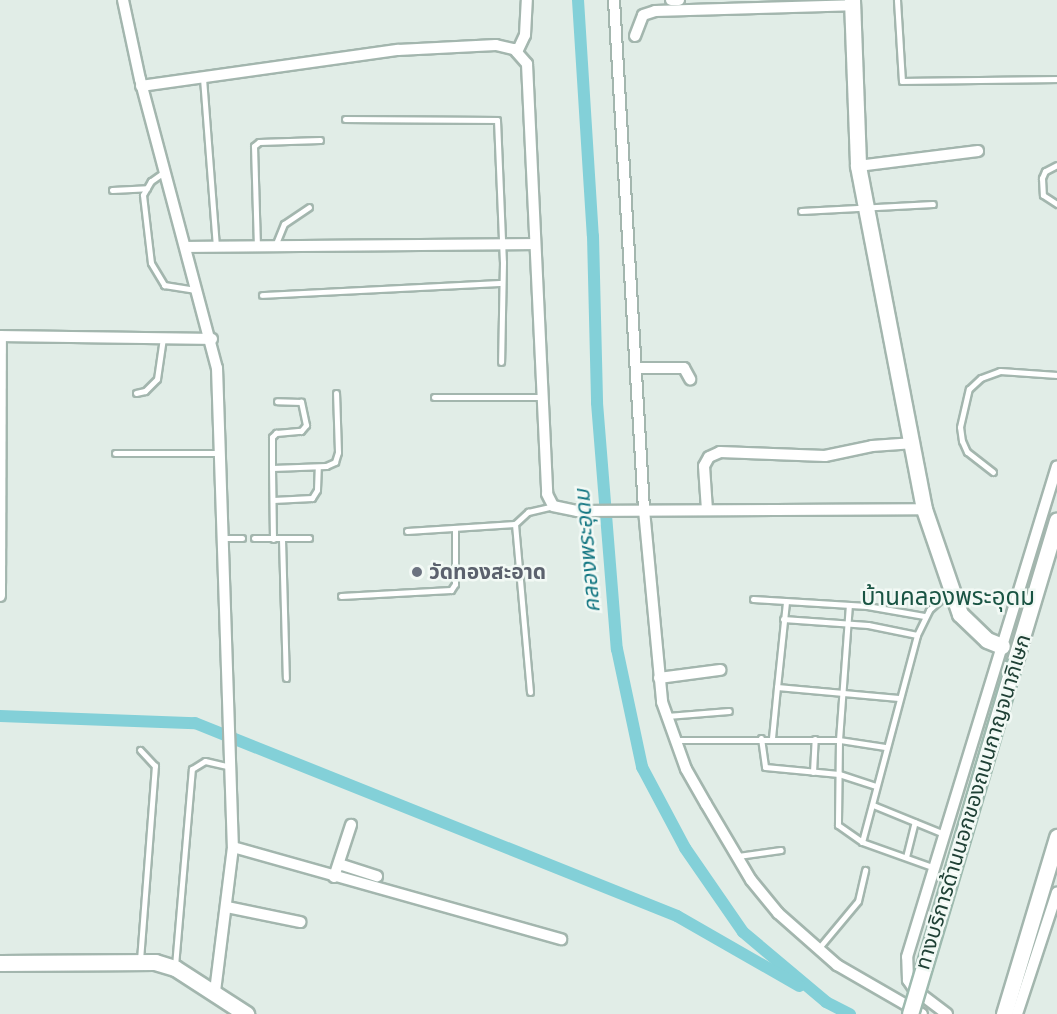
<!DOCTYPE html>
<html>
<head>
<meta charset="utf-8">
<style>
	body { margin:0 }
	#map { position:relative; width:1057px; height:1014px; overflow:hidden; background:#e1ede7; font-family:Karla,"Noto Sans Thai",sans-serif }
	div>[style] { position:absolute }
	.canal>* { height:12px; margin:-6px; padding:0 6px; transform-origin:6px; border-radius:6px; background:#83d0d8 }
	.roads { filter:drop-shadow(2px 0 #a3b6ae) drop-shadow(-2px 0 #a3b6ae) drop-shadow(0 2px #a3b6ae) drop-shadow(0 -2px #a3b6ae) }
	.lane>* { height:5px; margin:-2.5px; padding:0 2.5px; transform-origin:2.5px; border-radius:2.5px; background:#fff }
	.street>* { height:10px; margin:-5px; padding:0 5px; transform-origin:5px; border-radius:5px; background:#fff }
	.secondary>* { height:15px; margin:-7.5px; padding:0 7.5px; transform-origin:7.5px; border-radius:7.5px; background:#fff }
	.bridges { filter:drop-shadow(2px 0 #9ebaaf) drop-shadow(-2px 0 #9ebaaf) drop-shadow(0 2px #9ebaaf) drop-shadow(0 -2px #9ebaaf) }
	.secondary-bridge>* { height:15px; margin:-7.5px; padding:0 7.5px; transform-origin:7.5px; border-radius:7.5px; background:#fff }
	.dots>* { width:16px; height:16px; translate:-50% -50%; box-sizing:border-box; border:3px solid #f2f9f5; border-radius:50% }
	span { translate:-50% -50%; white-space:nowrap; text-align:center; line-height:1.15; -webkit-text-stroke:5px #f2f9f5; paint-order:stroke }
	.worship-label { font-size:21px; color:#5b616d; font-weight:700 }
	.left { translate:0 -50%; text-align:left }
	.street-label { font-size:21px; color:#1f4035 }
	.water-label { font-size:22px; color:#137682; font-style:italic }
	.quarter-label { font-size:24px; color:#195443 }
</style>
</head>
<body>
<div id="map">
	<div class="canal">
		<div style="left:578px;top:0;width:236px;rotate:86.4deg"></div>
		<div style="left:593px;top:236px;width:167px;rotate:88.6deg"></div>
		<div style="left:597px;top:403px;width:247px;rotate:85.4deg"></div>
		<div style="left:617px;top:649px;width:121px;rotate:78deg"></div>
		<div style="left:642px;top:767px;width:92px;rotate:62deg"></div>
		<div style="left:685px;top:848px;width:102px;rotate:55.4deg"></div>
		<div style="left:743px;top:932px;width:109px;rotate:40.1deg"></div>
		<div style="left:826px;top:1002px;width:27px;rotate:27deg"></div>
		<div style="left:0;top:716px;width:195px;rotate:2.1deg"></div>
		<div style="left:195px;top:723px;width:519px;rotate:21.82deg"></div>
		<div style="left:677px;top:916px;width:141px;rotate:29.8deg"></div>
	</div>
	<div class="roads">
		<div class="lane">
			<div style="left:897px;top:0;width:81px;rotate:86.5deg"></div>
			<div style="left:902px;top:81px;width:155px;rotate:-0.7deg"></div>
			<div style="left:203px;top:78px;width:169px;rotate:85.6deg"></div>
			<div style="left:345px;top:119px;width:152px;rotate:0.4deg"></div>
			<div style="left:497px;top:120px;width:142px;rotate:87.6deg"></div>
			<div style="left:503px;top:262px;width:100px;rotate:91.1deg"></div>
			<div style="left:1057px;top:165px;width:13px;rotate:153deg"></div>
			<div style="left:1045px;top:171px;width:8px;rotate:113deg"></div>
			<div style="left:1042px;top:178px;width:17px;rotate:87deg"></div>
			<div style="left:1043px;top:195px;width:17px;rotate:33deg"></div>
			<div style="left:164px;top:172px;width:16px;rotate:145deg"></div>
			<div style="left:151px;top:181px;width:16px;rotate:120deg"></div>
			<div style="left:143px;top:195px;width:68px;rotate:83.3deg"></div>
			<div style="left:151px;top:263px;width:26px;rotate:59deg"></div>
			<div style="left:164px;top:285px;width:32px;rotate:9deg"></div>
			<div style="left:112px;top:190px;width:35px;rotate:-3deg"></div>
			<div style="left:801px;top:211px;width:132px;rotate:-3deg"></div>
			<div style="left:275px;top:246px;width:24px;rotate:-68deg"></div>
			<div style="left:284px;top:224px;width:30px;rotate:-34deg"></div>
			<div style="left:257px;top:247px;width:101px;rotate:-91.7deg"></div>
			<div style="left:254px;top:146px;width:6px;rotate:-39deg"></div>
			<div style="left:259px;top:142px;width:61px;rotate:-1.9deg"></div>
			<div style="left:262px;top:295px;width:240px;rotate:-2.9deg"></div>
			<div style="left:136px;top:393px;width:9px;rotate:-13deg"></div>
			<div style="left:145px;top:391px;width:17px;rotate:-45deg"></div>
			<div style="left:157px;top:379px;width:41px;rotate:-81.7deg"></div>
			<div style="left:434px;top:397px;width:108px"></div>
			<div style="left:115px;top:453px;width:106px"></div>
			<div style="left:272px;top:468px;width:31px;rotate:-90deg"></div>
			<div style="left:272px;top:437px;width:6px;rotate:-45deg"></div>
			<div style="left:276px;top:433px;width:25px;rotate:-5deg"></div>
			<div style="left:301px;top:431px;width:8px;rotate:-50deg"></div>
			<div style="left:306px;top:425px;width:24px;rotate:-102deg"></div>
			<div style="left:301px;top:402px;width:24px;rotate:-178deg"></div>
			<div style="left:993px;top:472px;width:33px;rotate:-142deg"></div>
			<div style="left:967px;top:452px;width:12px;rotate:-114deg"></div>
			<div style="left:962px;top:441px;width:14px;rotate:-98deg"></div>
			<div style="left:960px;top:427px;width:39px;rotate:-77deg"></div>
			<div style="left:969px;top:389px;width:16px;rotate:-43deg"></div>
			<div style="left:981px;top:378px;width:20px;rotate:-20deg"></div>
			<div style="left:1000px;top:371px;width:57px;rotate:4deg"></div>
			<div style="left:273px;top:500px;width:39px;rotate:-3deg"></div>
			<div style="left:312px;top:498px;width:9px;rotate:-58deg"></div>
			<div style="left:317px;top:490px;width:23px;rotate:-88deg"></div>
			<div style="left:407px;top:531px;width:108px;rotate:-3.7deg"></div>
			<div style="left:224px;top:538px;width:18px"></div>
			<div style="left:254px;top:538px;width:55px"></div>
			<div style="left:273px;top:539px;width:71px;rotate:-90.8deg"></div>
			<div style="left:272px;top:468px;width:54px;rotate:-2.1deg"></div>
			<div style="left:326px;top:466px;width:10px;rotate:-24deg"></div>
			<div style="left:335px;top:462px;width:10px;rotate:-73deg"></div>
			<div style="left:338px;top:452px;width:59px;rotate:-91.9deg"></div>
			<div style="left:282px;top:539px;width:139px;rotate:88.4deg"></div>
			<div style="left:341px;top:596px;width:110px;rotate:-3.1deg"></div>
			<div style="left:451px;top:590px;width:7px;rotate:-56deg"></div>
			<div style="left:455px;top:584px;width:56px;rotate:-90deg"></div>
			<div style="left:753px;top:599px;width:114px;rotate:3.5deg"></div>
			<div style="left:867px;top:606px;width:58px;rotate:10deg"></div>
			<div style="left:786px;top:602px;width:85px;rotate:96deg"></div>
			<div style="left:777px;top:687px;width:122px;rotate:5.2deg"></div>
			<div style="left:783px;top:619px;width:85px;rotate:4deg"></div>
			<div style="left:868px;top:625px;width:50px;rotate:11.5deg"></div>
			<div style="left:530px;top:692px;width:169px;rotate:-95.1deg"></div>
			<div style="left:515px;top:524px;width:18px;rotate:-43deg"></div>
			<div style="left:528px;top:512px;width:26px;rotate:-13deg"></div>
			<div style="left:667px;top:716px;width:62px;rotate:-4.6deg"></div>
			<div style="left:761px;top:738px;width:29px;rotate:82deg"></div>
			<div style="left:765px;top:767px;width:74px;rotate:5.4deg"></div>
			<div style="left:839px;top:774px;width:39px;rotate:18deg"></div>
			<div style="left:772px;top:738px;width:51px;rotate:-84.4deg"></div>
			<div style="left:676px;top:740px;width:163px"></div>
			<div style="left:839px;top:740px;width:135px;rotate:-85.8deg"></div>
			<div style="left:885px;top:747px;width:47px;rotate:-171.3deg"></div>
			<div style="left:839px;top:740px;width:85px;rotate:90.7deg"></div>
			<div style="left:838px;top:825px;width:29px;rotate:35deg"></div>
			<div style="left:862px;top:842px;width:77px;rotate:19.6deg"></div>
			<div style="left:813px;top:772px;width:33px;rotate:-87deg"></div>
			<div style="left:873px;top:805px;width:77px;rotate:22.2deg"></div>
			<div style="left:862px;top:842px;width:214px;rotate:-75.1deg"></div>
			<div style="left:917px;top:635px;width:28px;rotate:-64deg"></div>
			<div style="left:929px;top:610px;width:28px;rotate:-42deg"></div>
			<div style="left:738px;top:856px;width:43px;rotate:-7.9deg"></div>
			<div style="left:906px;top:857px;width:36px;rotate:-76deg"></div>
			<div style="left:818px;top:949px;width:62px;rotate:-50.2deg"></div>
			<div style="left:858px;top:901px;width:32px;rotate:-77deg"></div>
			<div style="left:140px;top:960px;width:195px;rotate:-85.6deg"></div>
			<div style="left:155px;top:766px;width:22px;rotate:-133deg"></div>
			<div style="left:175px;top:966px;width:198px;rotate:-85.1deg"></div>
			<div style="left:192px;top:769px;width:15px;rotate:-32deg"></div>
			<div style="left:205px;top:761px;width:26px;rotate:13deg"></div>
		</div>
		<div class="street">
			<div style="left:123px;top:0;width:81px;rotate:77.9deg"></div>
			<div style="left:140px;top:79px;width:299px;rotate:75.1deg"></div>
			<div style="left:217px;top:368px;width:479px;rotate:88.1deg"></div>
			<div style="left:233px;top:847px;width:146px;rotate:97.1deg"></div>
			<div style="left:614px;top:0;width:511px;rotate:86.63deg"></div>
			<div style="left:644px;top:510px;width:193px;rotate:84.6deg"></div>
			<div style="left:662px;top:702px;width:71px;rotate:70.3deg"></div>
			<div style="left:686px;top:769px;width:40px;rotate:60.3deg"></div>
			<div style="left:706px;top:804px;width:88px;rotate:59.4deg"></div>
			<div style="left:751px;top:880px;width:43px;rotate:50.7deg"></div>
			<div style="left:778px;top:913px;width:79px;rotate:41.4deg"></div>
			<div style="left:837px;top:965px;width:98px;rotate:30deg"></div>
			<div style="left:671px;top:0;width:8px"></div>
			<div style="left:635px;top:36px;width:22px;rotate:-69deg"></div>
			<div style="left:643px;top:15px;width:13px;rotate:-18deg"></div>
			<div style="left:655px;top:11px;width:197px;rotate:-1.7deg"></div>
			<div style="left:517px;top:52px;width:19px;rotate:-65deg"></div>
			<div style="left:525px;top:35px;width:35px;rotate:-87deg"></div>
			<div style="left:141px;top:86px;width:260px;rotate:-8deg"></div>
			<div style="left:398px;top:50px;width:98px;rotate:-2.9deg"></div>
			<div style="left:496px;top:45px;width:18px;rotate:13deg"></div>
			<div style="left:514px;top:49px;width:20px;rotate:49deg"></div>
			<div style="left:527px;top:64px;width:430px;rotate:87.3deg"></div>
			<div style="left:547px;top:494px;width:13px;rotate:63deg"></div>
			<div style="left:553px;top:506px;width:25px;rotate:12deg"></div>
			<div style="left:577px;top:511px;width:347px;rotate:-0.3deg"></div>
			<div style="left:858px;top:166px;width:121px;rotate:-7.1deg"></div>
			<div style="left:186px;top:247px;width:349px;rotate:-0.5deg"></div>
			<div style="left:0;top:336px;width:212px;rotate:0.8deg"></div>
			<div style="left:636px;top:368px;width:48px"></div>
			<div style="left:684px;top:368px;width:13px;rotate:61deg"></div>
			<div style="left:707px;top:510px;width:44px;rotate:-93.9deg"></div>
			<div style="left:704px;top:466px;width:10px;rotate:-61deg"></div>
			<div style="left:709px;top:457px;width:12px;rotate:-24deg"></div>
			<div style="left:720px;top:452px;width:105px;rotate:2.2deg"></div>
			<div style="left:825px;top:456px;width:48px;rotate:-12deg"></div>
			<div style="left:872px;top:446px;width:39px;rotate:-4deg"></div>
			<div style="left:0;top:596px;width:260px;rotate:-89.8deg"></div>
			<div style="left:659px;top:678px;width:62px;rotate:-7.5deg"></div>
			<div style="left:233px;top:847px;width:341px;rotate:15.7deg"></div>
			<div style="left:339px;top:864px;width:40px;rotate:18deg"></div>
			<div style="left:334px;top:877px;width:55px;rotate:-71.9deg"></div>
			<div style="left:227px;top:907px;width:75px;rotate:11.6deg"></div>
			<div style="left:947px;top:1014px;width:41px;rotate:-142.9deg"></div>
			<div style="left:914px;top:989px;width:11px;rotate:-124deg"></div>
			<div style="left:908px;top:980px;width:23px;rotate:-92deg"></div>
			<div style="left:907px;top:957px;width:513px;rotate:-73.01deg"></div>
			<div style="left:1017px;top:1014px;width:128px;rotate:-71.8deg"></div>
		</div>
		<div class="secondary">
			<div style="left:852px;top:0;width:166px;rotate:87.9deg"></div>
			<div style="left:858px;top:166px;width:349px;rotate:79.1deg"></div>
			<div style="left:924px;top:509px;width:111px;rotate:71.1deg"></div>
			<div style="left:960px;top:614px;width:37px;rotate:44deg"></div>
			<div style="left:987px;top:640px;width:16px;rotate:22deg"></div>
			<div style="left:1013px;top:667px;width:153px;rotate:-73.3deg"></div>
			<div style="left:0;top:963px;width:155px;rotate:-0.4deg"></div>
			<div style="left:155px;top:962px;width:21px;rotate:17deg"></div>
			<div style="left:175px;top:968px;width:85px;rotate:32.9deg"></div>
			<div style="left:1004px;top:1014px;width:185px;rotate:-73.3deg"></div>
		</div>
	</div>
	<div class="bridges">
		<div class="secondary-bridge">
			<div style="left:910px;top:1014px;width:362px;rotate:-73.5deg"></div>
		</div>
	</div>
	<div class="dots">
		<div style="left:417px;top:572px;background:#6b7280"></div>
	</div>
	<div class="worship-label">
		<span class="left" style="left:429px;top:572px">วัดทองสะอาด</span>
	</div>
	<div class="street-label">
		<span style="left:973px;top:802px;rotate:-73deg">ทางบริการด้านนอกของถนนกาญจนาภิเษก</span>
	</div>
	<div class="water-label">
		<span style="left:588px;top:551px;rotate:-95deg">คลองพระอุดม</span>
	</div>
	<div class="quarter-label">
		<span style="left:948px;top:598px">บ้านคลองพระอุดม</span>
	</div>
</div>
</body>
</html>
